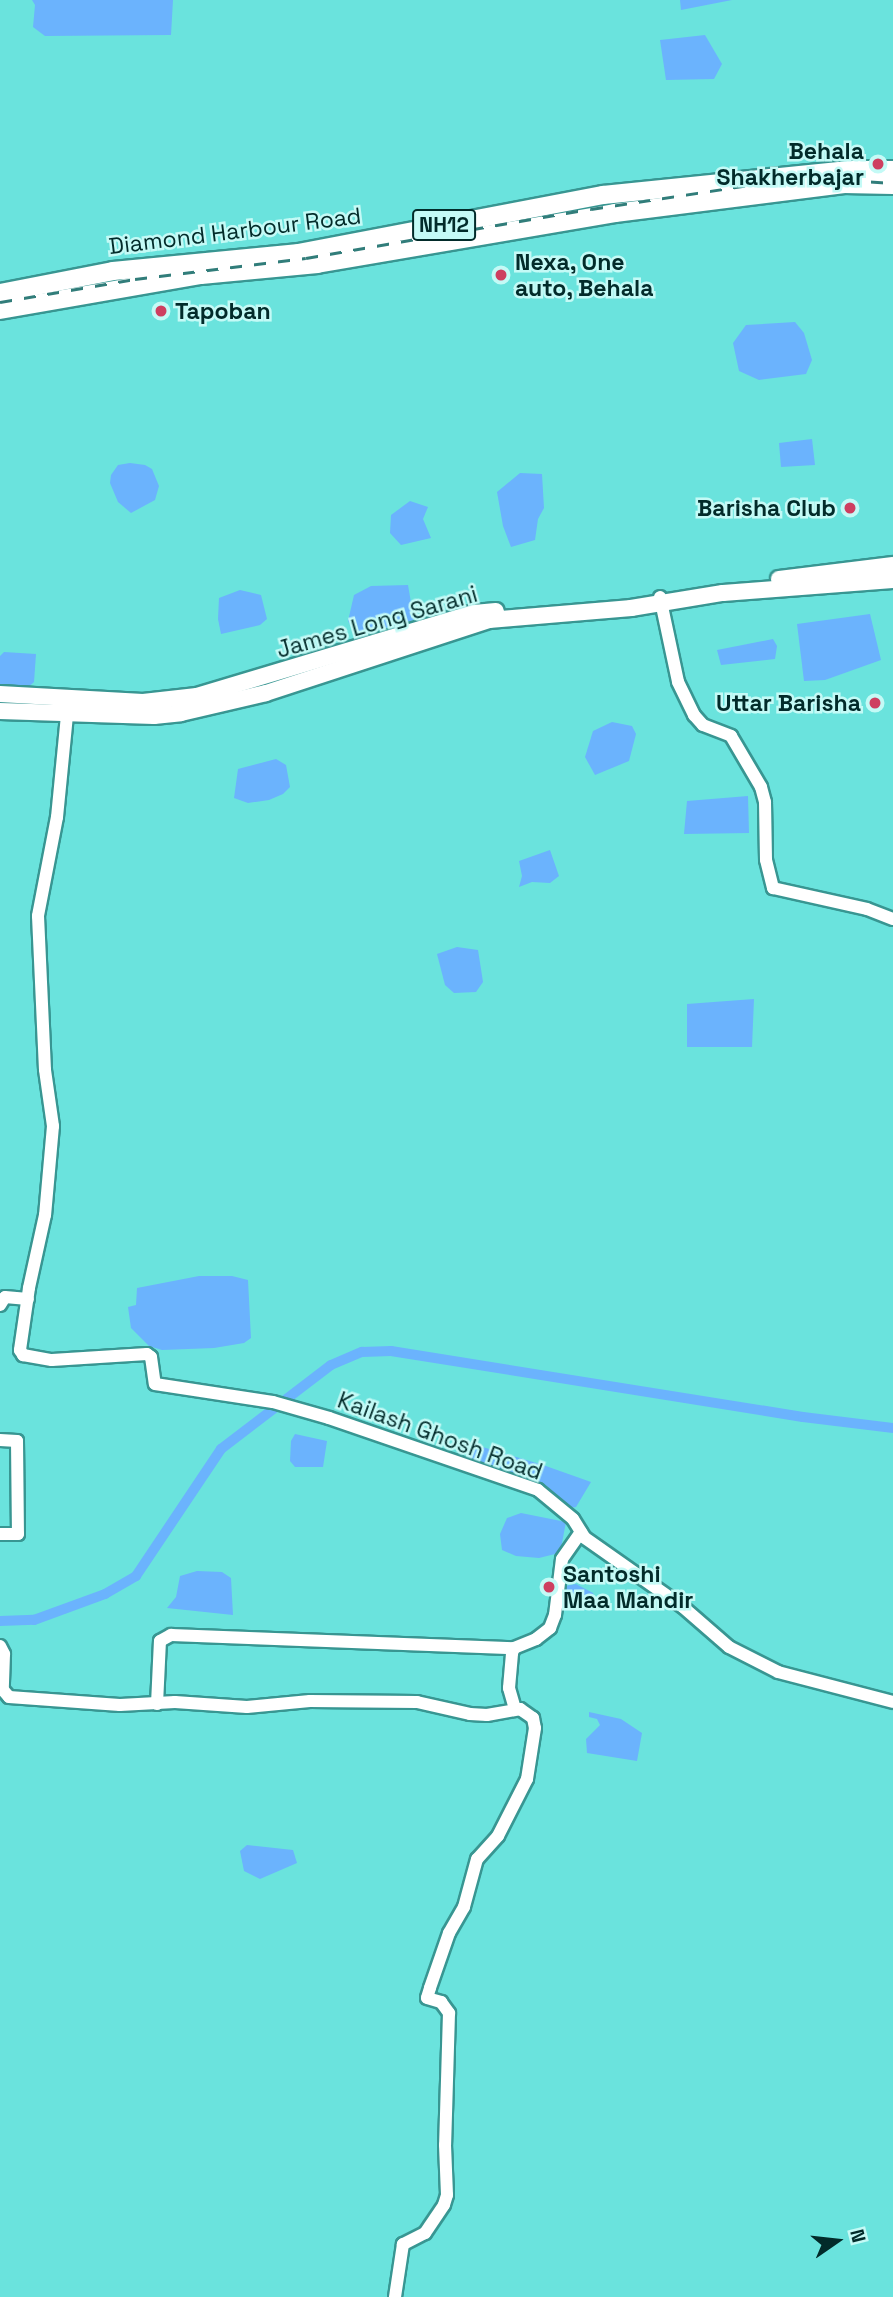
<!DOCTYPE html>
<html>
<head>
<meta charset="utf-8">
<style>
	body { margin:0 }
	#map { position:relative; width:893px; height:2297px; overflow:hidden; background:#6ae3dd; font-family:"Space Grotesk",sans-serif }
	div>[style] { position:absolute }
	.water>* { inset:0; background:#6bb3fd }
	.canal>* { height:10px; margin:-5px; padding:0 5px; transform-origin:5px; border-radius:5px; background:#6bb3fd }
	.roads { filter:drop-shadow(2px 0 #389692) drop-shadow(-2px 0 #389692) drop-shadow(0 2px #389692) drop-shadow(0 -2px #389692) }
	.minor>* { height:12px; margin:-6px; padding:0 6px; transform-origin:6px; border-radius:6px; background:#fff }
	.major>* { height:16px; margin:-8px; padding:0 8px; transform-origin:8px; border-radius:8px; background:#fff }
	.highway>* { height:18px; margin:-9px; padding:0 9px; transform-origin:9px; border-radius:9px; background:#fff }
	.rail>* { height:2.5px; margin-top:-1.25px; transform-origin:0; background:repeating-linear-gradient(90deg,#317d7a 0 12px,transparent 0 24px) }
	.dots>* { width:19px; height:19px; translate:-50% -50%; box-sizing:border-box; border:4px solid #c4faf6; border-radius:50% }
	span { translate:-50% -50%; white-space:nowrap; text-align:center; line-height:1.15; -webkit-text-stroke:5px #c4faf6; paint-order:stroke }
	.shield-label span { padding:2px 5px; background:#c4faf6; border:2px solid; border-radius:5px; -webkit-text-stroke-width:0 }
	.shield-label { font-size:21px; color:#022b2a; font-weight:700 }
	.poi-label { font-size:23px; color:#022b2a; font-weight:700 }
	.right { translate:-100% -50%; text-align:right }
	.left { translate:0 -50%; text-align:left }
	.street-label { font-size:23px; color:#022b2a }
	.north { position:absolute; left:802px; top:2206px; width:70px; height:70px; -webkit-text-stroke:5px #c4faf6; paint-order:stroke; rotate:76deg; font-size:19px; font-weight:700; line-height:28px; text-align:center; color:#022b2a }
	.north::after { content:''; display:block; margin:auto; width:24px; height:32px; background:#022b2a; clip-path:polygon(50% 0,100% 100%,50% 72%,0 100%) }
</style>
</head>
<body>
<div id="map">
	<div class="water">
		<div style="clip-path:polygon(32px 0,173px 0,171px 35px,45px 36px,33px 27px,35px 5px)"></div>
		<div style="clip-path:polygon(680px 0,732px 0,681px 10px)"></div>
		<div style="clip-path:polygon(705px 35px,722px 64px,714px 79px,666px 80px,660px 40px)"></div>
		<div style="clip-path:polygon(795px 322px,804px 333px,812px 360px,806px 374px,759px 380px,739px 371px,733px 343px,746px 325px)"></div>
		<div style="clip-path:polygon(812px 439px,815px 465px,781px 467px,779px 443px)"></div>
		<div style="clip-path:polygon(130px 463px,145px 465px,152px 469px,159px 486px,155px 500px,131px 513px,118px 502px,110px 483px,111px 475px,118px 465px)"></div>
		<div style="clip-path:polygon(520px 473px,542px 474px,544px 508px,538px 519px,535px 540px,511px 547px,503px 526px,497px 492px)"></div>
		<div style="clip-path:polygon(410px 501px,428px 507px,423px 519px,431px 538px,401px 545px,390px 533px,391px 515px)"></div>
		<div style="clip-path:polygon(408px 585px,414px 620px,356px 636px,348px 621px,354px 595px,371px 586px)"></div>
		<div style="clip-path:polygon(240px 590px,261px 595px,267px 619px,260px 625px,221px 634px,218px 619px,219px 598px)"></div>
		<div style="clip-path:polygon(870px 614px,881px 660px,825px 680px,804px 681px,797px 624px)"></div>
		<div style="clip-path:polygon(773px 639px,777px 646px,775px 659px,721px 665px,717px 650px)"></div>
		<div style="clip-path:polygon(4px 652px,36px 654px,34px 682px,26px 689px,0 685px,0 656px)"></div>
		<div style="clip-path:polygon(612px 722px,632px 726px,636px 734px,629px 761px,595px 775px,585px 757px,593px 731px)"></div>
		<div style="clip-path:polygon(276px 759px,286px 765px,290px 787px,283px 794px,269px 800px,248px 803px,234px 798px,238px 769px)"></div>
		<div style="clip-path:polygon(748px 796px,749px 833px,684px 834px,687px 801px)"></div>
		<div style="clip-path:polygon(550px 850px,559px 876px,550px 883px,532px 882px,519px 887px,522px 876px,519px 861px)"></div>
		<div style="clip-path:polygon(457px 947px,478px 950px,483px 982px,476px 992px,454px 993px,445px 985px,437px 954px)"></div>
		<div style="clip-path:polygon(754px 999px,752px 1047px,687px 1047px,687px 1004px)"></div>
		<div style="clip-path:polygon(199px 1276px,232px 1276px,248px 1280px,251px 1338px,244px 1343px,214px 1348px,162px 1350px,149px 1346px,131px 1328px,128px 1307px,136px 1305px,137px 1288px)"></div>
		<div style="clip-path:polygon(295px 1434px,327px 1441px,323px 1467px,295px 1467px,290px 1461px,291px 1441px)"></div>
		<div style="clip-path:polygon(476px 1445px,543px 1465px,591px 1482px,576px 1507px,569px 1508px,544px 1487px,463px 1463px)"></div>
		<div style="clip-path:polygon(521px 1513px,566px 1522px,561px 1548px,555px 1554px,539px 1558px,516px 1556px,502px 1550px,500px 1534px,507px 1518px)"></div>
		<div style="clip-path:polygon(197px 1571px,222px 1572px,231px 1578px,233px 1615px,167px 1608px,176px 1597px,180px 1576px)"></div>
		<div style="clip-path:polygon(576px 1584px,593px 1593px,595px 1599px,591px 1604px,583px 1608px,567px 1601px,565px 1586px)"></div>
		<div style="clip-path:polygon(589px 1712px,621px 1719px,642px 1733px,637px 1761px,587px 1753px,586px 1739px,600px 1725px,597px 1719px,589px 1717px)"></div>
		<div style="clip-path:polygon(247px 1845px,293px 1850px,297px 1863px,260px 1879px,244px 1871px,240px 1851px)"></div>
	</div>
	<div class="canal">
		<div style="left:0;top:1621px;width:34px;rotate:-2deg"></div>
		<div style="left:34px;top:1620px;width:76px;rotate:-20.1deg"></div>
		<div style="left:105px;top:1594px;width:36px;rotate:-30deg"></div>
		<div style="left:136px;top:1576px;width:153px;rotate:-56.2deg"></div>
		<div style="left:221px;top:1449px;width:138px;rotate:-37.4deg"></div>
		<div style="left:331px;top:1365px;width:34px;rotate:-23deg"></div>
		<div style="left:362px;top:1352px;width:29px;rotate:-2deg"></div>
		<div style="left:391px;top:1351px;width:417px;rotate:9.1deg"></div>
		<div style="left:803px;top:1417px;width:91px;rotate:7deg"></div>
	</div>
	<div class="roads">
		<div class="minor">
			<div style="left:660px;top:597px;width:87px;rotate:78deg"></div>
			<div style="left:678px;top:682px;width:37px;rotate:64deg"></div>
			<div style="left:694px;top:715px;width:13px;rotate:48deg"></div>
			<div style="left:703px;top:725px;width:30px;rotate:21deg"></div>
			<div style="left:731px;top:736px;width:59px;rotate:59.5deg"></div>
			<div style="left:761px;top:787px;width:16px;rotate:75deg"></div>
			<div style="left:765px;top:802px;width:58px;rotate:89deg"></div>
			<div style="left:766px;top:860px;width:29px;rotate:76deg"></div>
			<div style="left:773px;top:888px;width:96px;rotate:12.6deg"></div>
			<div style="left:867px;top:909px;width:28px;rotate:21deg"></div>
			<div style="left:68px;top:705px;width:113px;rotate:95.6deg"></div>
			<div style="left:57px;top:817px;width:101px;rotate:100.9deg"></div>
			<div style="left:38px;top:916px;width:154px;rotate:87.4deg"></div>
			<div style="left:45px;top:1070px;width:57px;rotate:81.9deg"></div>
			<div style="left:53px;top:1126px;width:89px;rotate:95.1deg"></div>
			<div style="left:45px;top:1215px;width:75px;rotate:102.4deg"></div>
			<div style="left:29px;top:1288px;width:63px;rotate:98.3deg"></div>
			<div style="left:20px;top:1350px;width:6px;rotate:59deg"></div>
			<div style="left:23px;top:1355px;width:29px;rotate:10deg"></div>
			<div style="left:52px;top:1360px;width:95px;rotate:-3.6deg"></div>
			<div style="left:147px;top:1354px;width:5px;rotate:37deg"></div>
			<div style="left:151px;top:1357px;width:27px;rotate:82deg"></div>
			<div style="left:155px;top:1384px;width:119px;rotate:8.7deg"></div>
			<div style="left:273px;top:1402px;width:58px;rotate:15.9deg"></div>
			<div style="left:329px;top:1418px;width:221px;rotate:19deg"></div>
			<div style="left:538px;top:1490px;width:45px;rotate:39.6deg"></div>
			<div style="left:573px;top:1519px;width:22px;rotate:58deg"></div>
			<div style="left:585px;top:1538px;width:120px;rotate:35.1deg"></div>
			<div style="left:683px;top:1607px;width:61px;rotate:41deg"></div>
			<div style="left:729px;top:1647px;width:55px;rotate:27deg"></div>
			<div style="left:778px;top:1672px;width:119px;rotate:14.6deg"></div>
			<div style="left:0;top:1305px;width:9px;rotate:-58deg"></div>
			<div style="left:5px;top:1297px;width:23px;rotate:5deg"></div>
			<div style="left:0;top:1440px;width:17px;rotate:3deg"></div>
			<div style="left:17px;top:1441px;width:93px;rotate:89.4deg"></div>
			<div style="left:18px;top:1534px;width:18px;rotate:180deg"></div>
			<div style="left:0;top:1646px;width:9px;rotate:63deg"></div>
			<div style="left:4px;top:1654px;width:36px;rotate:92deg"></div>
			<div style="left:3px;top:1690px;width:9px;rotate:49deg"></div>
			<div style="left:9px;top:1697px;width:111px;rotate:4.1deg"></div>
			<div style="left:120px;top:1705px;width:55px;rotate:-3.1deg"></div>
			<div style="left:175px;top:1702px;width:72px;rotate:4deg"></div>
			<div style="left:247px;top:1707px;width:63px;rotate:-5.4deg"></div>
			<div style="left:310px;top:1701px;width:107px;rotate:0.5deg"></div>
			<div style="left:417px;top:1702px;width:54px;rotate:12.8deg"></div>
			<div style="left:470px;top:1714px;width:17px;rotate:3deg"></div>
			<div style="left:487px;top:1715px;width:34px;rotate:-10deg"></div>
			<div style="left:520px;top:1709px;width:16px;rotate:35deg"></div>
			<div style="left:533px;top:1718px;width:10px;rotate:79deg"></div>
			<div style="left:535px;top:1728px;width:52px;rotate:98.9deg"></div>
			<div style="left:527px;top:1779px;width:64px;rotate:117deg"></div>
			<div style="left:498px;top:1836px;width:31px;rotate:132deg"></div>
			<div style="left:477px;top:1859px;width:50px;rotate:105.2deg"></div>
			<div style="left:464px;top:1907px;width:30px;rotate:120deg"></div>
			<div style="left:449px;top:1933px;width:58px;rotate:109.1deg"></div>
			<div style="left:430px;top:1988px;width:10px;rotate:107deg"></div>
			<div style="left:427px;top:1998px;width:15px;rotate:16deg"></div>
			<div style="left:441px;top:2002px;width:14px;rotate:54deg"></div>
			<div style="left:449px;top:2013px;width:132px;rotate:91.7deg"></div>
			<div style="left:445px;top:2145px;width:50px;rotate:87.7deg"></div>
			<div style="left:447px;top:2195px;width:10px;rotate:107deg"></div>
			<div style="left:444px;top:2205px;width:34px;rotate:124deg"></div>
			<div style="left:425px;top:2233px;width:25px;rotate:153deg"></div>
			<div style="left:403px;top:2244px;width:54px;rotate:98.6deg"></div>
			<div style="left:157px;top:1704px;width:63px;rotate:-87.3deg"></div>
			<div style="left:160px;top:1641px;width:13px;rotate:-29deg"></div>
			<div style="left:171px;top:1635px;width:343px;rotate:2.2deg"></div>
			<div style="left:515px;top:1709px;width:22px;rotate:-106deg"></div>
			<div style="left:509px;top:1688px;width:35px;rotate:-85deg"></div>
			<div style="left:512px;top:1653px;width:5px;rotate:-68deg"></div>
			<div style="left:514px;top:1648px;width:24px;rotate:-22deg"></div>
			<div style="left:536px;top:1639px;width:18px;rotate:-38deg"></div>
			<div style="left:550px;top:1628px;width:14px;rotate:-69deg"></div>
			<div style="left:555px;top:1615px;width:56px;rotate:-82.9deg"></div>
			<div style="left:562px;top:1559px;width:33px;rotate:-55deg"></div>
		</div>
		<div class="major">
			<div style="left:779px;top:579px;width:115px;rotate:-7deg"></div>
			<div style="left:0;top:694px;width:143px;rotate:3.2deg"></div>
			<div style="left:143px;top:702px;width:54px;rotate:-6.3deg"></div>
			<div style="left:197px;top:696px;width:289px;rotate:-16.7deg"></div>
			<div style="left:474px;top:613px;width:22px;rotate:-5deg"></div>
			<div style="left:0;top:711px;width:154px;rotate:1.9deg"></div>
			<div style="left:154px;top:716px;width:27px;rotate:-6deg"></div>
			<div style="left:181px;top:713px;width:87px;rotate:-13.2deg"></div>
			<div style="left:266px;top:693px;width:235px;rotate:-18.1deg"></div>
			<div style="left:489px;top:620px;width:143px;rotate:-4.8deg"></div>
			<div style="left:631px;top:608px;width:93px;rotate:-9.3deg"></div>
			<div style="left:723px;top:593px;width:170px;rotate:-4.4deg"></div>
		</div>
		<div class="highway">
			<div style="left:0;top:293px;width:115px;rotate:-11deg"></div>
			<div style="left:113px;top:271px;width:187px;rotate:-5.5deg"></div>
			<div style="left:299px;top:253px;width:309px;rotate:-10.8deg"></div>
			<div style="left:603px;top:195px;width:247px;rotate:-5.8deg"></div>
			<div style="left:849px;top:170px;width:44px"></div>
			<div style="left:0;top:310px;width:204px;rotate:-9.9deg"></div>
			<div style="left:201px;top:275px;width:117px;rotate:-5.4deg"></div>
			<div style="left:317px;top:264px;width:302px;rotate:-9.7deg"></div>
			<div style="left:615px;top:213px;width:231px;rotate:-7.2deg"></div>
			<div style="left:844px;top:184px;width:49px;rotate:1.2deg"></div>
		</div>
	</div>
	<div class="rail">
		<div style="left:0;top:302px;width:137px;rotate:-9.7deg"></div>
		<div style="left:135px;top:279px;width:172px;rotate:-7deg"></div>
		<div style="left:306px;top:258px;width:289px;rotate:-9.8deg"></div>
		<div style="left:591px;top:209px;width:173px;rotate:-8.6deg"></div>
		<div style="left:762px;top:183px;width:85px;rotate:-2deg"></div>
		<div style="left:847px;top:180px;width:46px;rotate:3.7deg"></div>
	</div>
	<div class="dots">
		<div style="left:878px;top:164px;background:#ce3f60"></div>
		<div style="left:501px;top:275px;background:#ce3f60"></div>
		<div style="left:161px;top:311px;background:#ce3f60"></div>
		<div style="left:850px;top:508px;background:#ce3f60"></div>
		<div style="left:875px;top:703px;background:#ce3f60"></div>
		<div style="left:549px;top:1587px;background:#ce3f60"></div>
	</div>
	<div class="shield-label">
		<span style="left:444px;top:225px">NH12</span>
	</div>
	<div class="poi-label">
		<span class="right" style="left:864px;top:164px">Behala<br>Shakherbajar</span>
		<span class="left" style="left:515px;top:275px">Nexa, One<br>auto, Behala</span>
		<span class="left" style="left:175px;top:311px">Tapoban</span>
		<span class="right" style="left:836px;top:508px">Barisha Club</span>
		<span class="right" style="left:861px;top:703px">Uttar Barisha</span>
		<span class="left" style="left:563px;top:1587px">Santoshi<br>Maa Mandir</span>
	</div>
	<div class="street-label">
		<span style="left:235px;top:231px;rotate:-7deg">Diamond Harbour Road</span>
		<span style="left:377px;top:622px;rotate:-16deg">James Long Sarani</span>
		<span style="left:440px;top:1436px;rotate:20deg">Kailash Ghosh Road</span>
	</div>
	<div class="north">N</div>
</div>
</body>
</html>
